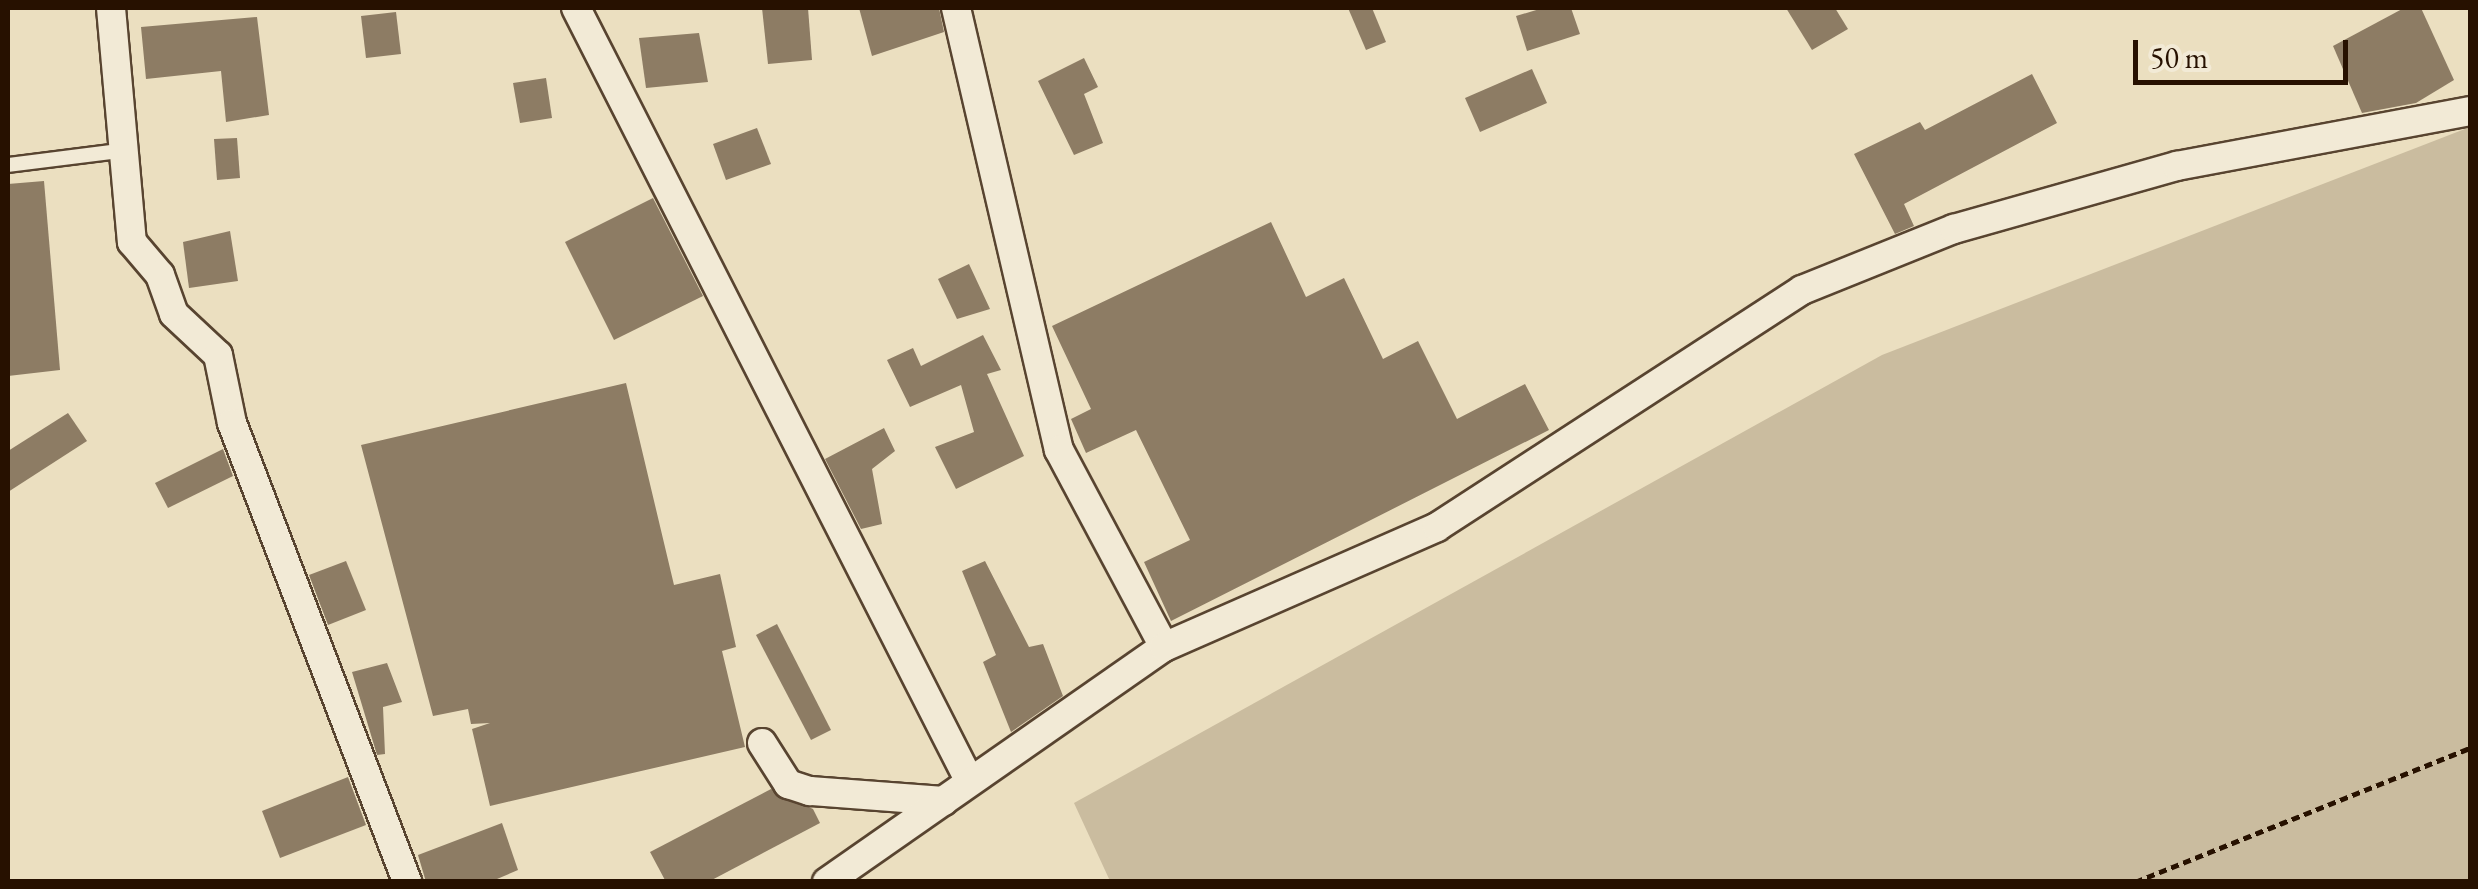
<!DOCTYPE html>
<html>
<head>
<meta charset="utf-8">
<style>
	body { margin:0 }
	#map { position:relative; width:2478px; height:889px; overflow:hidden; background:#ebdfc0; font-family:"EB Garamond",serif }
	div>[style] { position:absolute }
	.green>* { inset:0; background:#cabc9f }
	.building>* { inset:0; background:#8d7c64 }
	.path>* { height:5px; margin-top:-2.5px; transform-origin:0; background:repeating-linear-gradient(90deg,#271100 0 8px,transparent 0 13px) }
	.roads { filter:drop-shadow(2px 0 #584430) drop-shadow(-2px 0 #584430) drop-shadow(0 2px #584430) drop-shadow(0 -2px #584430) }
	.lane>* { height:14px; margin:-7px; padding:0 7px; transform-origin:7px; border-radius:7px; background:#f2ead6 }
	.street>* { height:28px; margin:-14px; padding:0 14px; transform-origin:14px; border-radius:14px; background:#f2ead6 }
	span { translate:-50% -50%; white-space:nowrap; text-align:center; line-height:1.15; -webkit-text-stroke:8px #f2ead6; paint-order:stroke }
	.frame { position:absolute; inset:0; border:10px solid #271100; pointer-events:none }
	.scale { position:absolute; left:2133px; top:40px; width:215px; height:45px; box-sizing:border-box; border:5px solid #271100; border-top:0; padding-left:12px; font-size:30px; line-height:35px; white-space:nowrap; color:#271100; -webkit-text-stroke:8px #f2ead6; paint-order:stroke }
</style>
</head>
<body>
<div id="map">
	<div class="green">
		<div style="clip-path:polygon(2470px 127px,2470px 881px,1110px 881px,1074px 803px,1882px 355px)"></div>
	</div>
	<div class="building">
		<div style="clip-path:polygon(762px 8px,808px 8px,812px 60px,768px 64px)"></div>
		<div style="clip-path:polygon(859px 8px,939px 8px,944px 32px,872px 56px)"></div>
		<div style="clip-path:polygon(1348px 8px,1372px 8px,1386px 42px,1366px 50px)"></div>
		<div style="clip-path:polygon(1543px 8px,1571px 8px,1580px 34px,1527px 51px,1516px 16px)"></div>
		<div style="clip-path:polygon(1786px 8px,1835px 8px,1848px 29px,1812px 50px)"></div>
		<div style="clip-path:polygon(2404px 8px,2421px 8px,2454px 80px,2416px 103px,2362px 113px,2333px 46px)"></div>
		<div style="clip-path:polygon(396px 12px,401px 54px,366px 58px,361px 16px)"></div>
		<div style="clip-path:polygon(257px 17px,269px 115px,226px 122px,221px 71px,146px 79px,141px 27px)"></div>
		<div style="clip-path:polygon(699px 33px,708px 82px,646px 88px,639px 38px)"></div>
		<div style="clip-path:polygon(1084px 58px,1098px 87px,1084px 94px,1103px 143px,1074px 155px,1038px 81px)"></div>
		<div style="clip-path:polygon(1532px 69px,1547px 103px,1480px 132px,1465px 98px)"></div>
		<div style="clip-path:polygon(2032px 74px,2057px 123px,1904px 204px,1914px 226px,1895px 234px,1854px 154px,1920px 122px,1925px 130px)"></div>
		<div style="clip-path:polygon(546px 78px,552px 118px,520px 123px,513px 83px)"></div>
		<div style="clip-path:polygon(757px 128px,771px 164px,726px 180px,713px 144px)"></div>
		<div style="clip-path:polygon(237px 138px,240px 178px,217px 180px,214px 139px)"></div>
		<div style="clip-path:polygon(44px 181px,60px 370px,8px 376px,8px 184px)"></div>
		<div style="clip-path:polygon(653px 198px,703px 296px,614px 340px,565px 242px)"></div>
		<div style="clip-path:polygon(1271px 222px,1306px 297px,1344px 278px,1383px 359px,1418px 341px,1457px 419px,1525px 384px,1549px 430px,1171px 621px,1144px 562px,1190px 540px,1136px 430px,1086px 453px,1071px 419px,1091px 409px,1052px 326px)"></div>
		<div style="clip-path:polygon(230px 231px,238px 281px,189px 288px,183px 242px)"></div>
		<div style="clip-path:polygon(969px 264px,990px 309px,957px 319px,938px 279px)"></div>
		<div style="clip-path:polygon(983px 335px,1001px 370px,987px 374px,1024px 456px,956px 489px,935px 447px,974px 432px,961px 385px,910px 407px,887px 360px,913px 348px,921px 366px)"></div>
		<div style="clip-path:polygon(626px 383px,674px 585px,720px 574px,736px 647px,722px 651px,745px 747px,490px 806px,472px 729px,490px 723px,471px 724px,468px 709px,433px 716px,361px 445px)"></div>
		<div style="clip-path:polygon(68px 413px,87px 441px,8px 492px,8px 451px)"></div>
		<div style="clip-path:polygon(884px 428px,895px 451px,872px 469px,882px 524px,861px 529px,825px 459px)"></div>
		<div style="clip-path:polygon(223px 449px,233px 476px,168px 508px,155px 483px)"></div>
		<div style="clip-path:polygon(346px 561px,366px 610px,328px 625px,309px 575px)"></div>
		<div style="clip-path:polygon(985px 561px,1029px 647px,1043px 644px,1063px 696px,1011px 732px,983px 662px,996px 655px,962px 571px)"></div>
		<div style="clip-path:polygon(777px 624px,831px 730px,811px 740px,756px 635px)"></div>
		<div style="clip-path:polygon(387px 663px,402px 702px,383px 707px,385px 754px,377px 755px,352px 672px)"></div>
		<div style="clip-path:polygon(348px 777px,366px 825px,280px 858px,262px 811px)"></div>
		<div style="clip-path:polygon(771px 789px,813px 809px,820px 823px,708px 882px,666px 882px,650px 852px)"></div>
		<div style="clip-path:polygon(502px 823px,518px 870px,490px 882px,426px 882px,418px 855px)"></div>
	</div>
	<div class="path">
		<div style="left:2135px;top:882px;width:361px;rotate:-21.8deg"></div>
	</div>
	<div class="roads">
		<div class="lane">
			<div style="left:8px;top:165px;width:119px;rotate:-7.2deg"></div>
		</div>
		<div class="street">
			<div style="left:111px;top:8px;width:235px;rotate:84.9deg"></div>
			<div style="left:132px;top:242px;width:43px;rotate:49.7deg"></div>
			<div style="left:160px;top:275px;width:41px;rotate:70.3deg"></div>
			<div style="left:174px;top:314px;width:60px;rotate:43deg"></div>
			<div style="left:218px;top:355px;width:69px;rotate:78.4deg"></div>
			<div style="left:232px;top:423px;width:491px;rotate:69.1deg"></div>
			<div style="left:576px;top:8px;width:866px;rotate:63.02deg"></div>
			<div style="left:956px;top:8px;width:454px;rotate:76.9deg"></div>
			<div style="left:1059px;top:450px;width:223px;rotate:61.9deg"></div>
			<div style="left:762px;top:743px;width:49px;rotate:57.6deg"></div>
			<div style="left:788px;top:784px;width:23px;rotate:18deg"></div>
			<div style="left:810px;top:791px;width:134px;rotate:4.3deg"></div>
			<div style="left:827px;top:882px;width:411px;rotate:-34.9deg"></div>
			<div style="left:1164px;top:647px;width:298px;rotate:-23.7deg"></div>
			<div style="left:1437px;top:527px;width:435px;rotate:-33deg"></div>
			<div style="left:1802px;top:290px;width:164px;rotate:-21.9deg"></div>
			<div style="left:1954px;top:229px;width:232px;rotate:-15.8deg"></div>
			<div style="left:2177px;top:166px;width:298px;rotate:-10.6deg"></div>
		</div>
	</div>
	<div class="frame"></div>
	<div class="scale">50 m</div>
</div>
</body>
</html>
